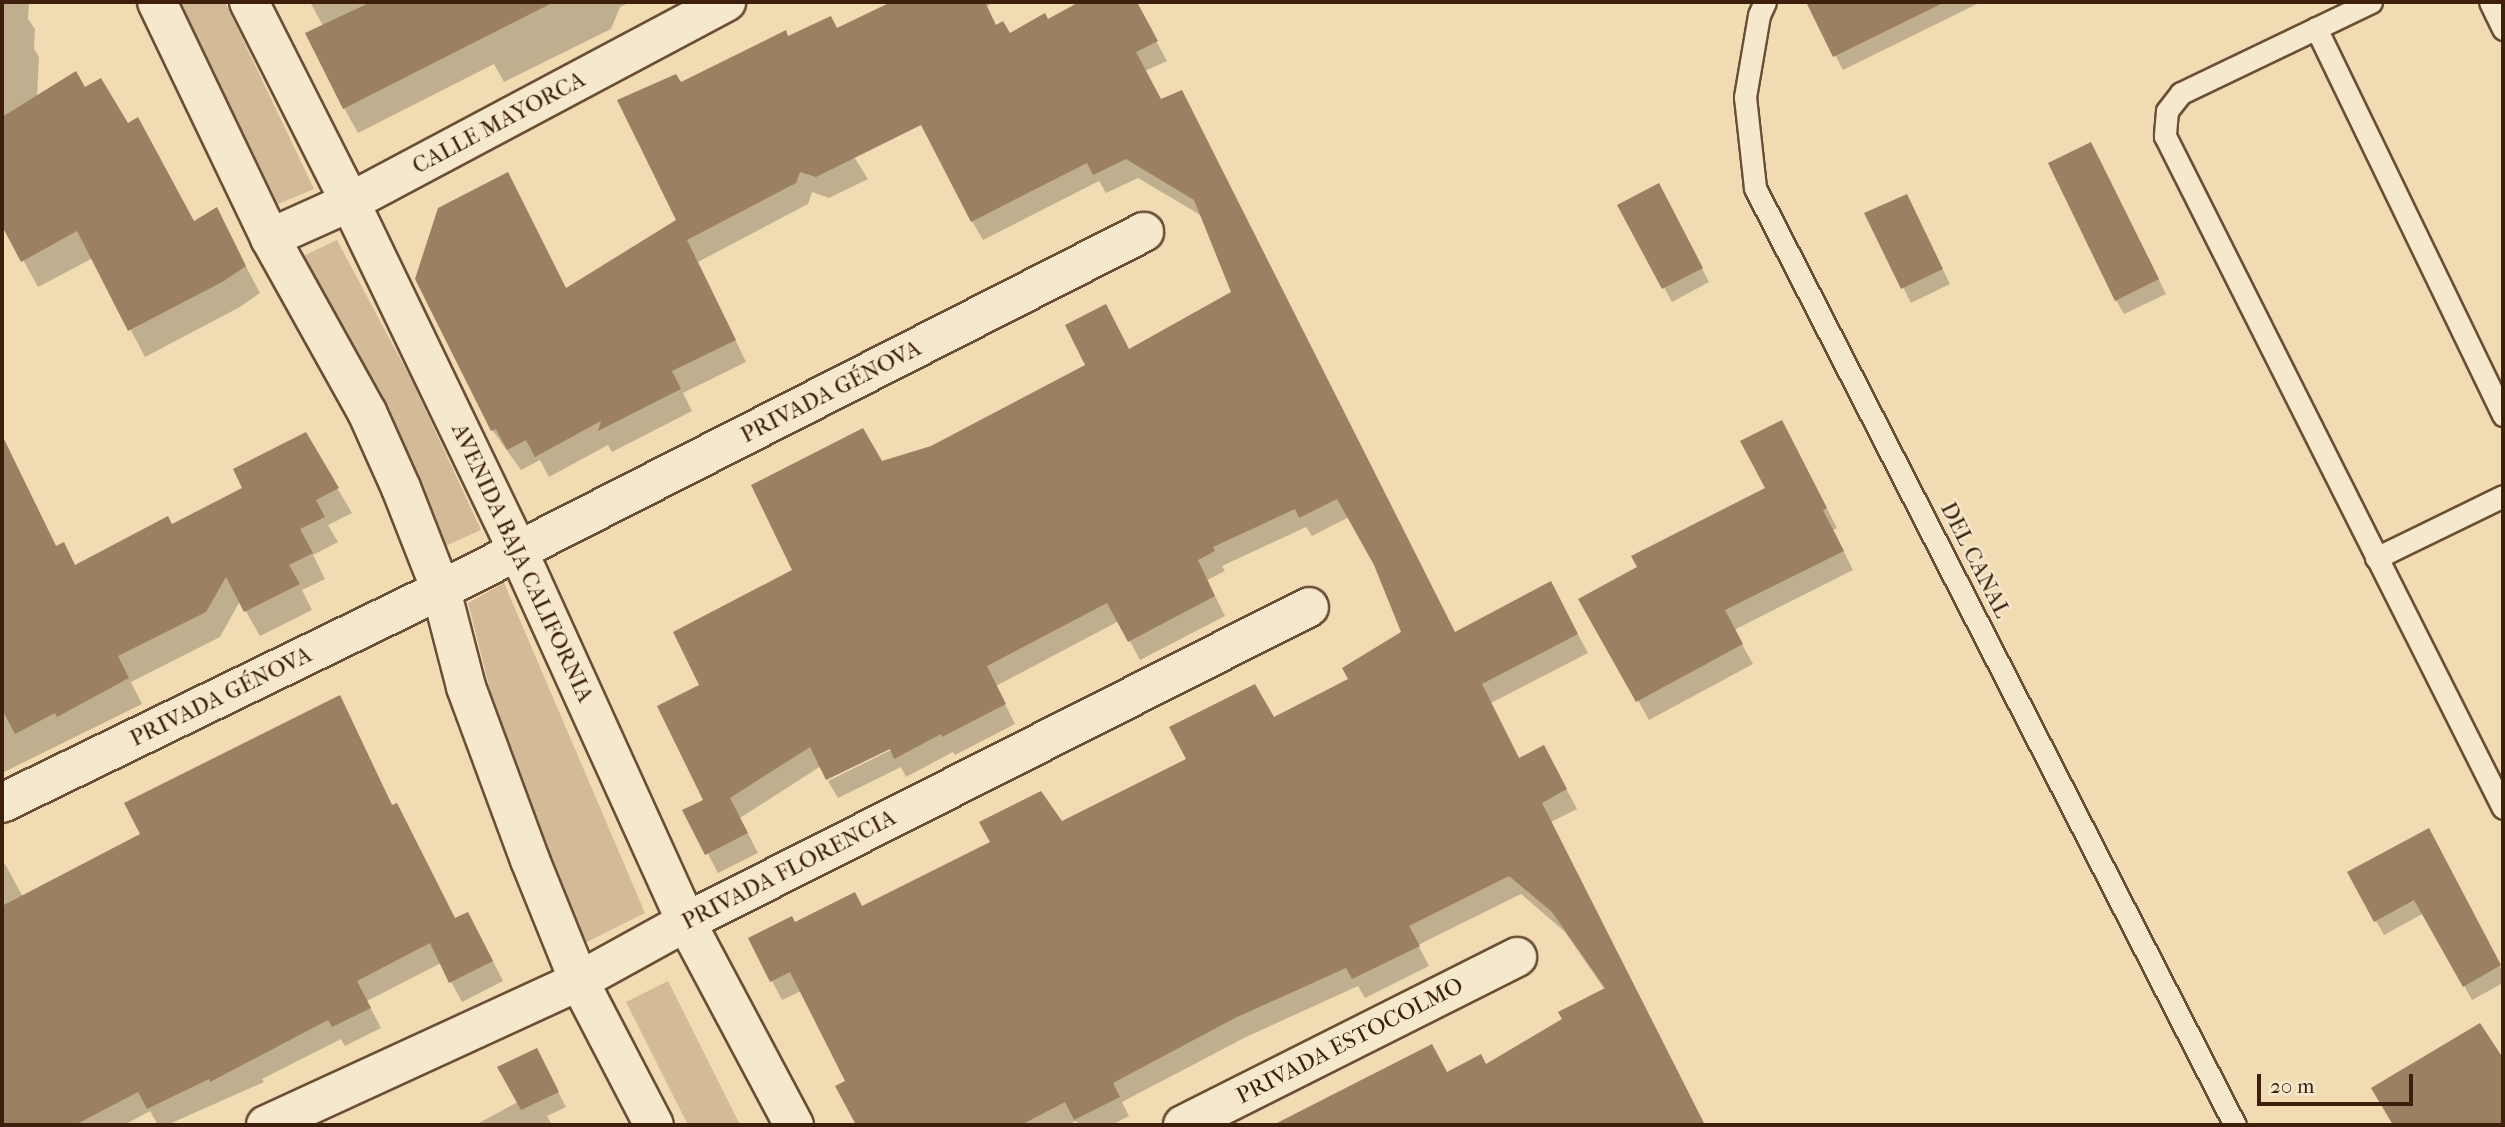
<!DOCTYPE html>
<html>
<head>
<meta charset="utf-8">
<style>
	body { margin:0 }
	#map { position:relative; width:2505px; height:1127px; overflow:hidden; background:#f1dbb2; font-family:"IM FELL French Canon",serif }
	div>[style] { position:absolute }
	.green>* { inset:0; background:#d2bb96 }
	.shadow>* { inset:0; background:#0003 }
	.building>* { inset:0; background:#9b8162 }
	.roads { filter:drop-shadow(2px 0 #6a4e36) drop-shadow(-2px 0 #6a4e36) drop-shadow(0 2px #6a4e36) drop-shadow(0 -2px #6a4e36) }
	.lane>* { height:21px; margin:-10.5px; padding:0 10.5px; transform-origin:10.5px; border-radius:10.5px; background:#f6e8cd }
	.street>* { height:38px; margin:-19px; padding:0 19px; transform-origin:19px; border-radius:19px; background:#f6e8cd }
	.secondary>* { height:38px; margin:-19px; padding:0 19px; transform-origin:19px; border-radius:19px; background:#f6e8cd }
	span { translate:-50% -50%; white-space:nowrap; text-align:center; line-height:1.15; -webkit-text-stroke:5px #f6e8cd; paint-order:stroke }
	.street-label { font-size:23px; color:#3d1f0c }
	.frame { position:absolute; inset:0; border:4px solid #3d1f0c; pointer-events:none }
	.scale { position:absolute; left:2257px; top:1074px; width:156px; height:32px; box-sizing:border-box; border:4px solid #3d1f0c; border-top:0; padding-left:9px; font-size:21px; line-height:24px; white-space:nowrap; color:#3d1f0c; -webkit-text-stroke:5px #f6e8cd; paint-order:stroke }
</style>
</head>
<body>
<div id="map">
	<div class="green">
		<div style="clip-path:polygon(180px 2px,225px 2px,314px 189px,278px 204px)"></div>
		<div style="clip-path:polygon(337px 240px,413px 383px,481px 530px,443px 547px,427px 498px,388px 408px,303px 256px)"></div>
		<div style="clip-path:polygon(504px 583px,645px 913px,583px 944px,507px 756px,468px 603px)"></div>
		<div style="clip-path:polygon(668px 981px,740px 1125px,688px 1125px,626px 1002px)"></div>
	</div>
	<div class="shadow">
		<div style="clip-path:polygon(2px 2px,29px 2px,28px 19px,35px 29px,34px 49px,39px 57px,37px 98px,84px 89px,128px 125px,194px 223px,216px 210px,260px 293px,240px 307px,145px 357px,93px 258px,38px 287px,6px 229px,2px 231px)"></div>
		<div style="clip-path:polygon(310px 2px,631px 2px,620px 7px,611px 29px,504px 82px,494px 64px,358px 133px,344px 108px,323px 26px)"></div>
		<div style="clip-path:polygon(915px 2px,992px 2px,844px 141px,868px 179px,829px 198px,812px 192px,808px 204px,698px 262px,746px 362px,683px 393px,692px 411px,612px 452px,608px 445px,549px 477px,540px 460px,521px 470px,493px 431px,417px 279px,567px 289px,679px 221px,680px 84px,788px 38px,871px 24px)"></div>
		<div style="clip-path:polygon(1135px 2px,1167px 61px,1145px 71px,1456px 634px,1561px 603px,1588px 653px,1491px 703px,1520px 760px,1554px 766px,1577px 809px,1551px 822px,1704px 1125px,1276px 1125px,1431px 1046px,1447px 1074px,1486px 1066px,1564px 1020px,1605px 990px,1565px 932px,1521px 894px,1418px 945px,1429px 966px,1365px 998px,1358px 986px,1246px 1037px,1122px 1102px,1129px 1116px,1112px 1125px,1079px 1125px,1076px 1121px,1068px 1125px,858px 1125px,838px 1087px,847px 1082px,801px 991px,782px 1000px,750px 939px,794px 924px,863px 908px,1062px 823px,1350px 679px,1403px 633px,1376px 565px,1349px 517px,1312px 536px,1306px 527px,1222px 566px,1225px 571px,1207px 580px,1225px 616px,1140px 660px,1119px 621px,996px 686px,1015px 724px,955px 755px,953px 752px,906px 777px,901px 767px,838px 798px,828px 781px,899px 746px,897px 743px,821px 766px,740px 818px,758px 853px,718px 873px,685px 811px,705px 800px,702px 685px,881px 463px,931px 447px,1129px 350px,1233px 293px,1202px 216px,1138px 178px,1106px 193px,1099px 181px,983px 240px,972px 221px,1048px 21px,1071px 34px)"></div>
		<div style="clip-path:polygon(1834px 2px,1981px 2px,1843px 70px,1813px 13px)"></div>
		<div style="clip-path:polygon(2099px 159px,2166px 294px,2124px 314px,2116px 300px)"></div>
		<div style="clip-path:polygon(1666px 199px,1709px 282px,1672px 302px,1620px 206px)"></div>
		<div style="clip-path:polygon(1914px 211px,1950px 284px,1911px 303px,1866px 214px)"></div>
		<div style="clip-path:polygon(305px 434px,352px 513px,328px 525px,338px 542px,313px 555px,325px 579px,302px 590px,312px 610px,260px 636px,240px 601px,220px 637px,131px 682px,142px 704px,2px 773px,2px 436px,57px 548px,75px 566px,171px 526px,245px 489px)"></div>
		<div style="clip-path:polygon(1792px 441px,1837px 528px,1833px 530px,1853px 570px,1734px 630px,1753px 664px,1649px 720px,1581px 599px,1640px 568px,1767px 489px)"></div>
		<div style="clip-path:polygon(340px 697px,393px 807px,456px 920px,479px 934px,503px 981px,462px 1002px,441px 963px,367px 1001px,381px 1028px,345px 1046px,341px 1039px,262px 1079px,264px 1082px,167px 1125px,158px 1125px,150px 1111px,124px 1125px,2px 1125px,2px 865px,5px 864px,23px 897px,142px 835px)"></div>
		<div style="clip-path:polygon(2436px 844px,2503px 972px,2503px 983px,2472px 1000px,2424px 913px,2384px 935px,2349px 873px)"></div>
		<div style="clip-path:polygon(2480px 1025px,2503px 1061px,2503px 1125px,2395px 1125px,2373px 1088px)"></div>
		<div style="clip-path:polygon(544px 1065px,566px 1107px,547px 1116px,552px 1125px,475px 1125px,518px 1102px)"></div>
	</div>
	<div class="building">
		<div style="clip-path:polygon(371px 2px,554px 2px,343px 109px,305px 33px)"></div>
		<div style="clip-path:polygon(891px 2px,985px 2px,996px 25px,1003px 21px,1010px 33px,1045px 13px,1048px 19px,1079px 2px,1137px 2px,1158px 41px,1136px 52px,1161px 99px,1182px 90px,1455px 632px,1551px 581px,1578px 634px,1482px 684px,1519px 758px,1544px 745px,1567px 789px,1542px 803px,1705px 1125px,1273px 1125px,1432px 1044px,1447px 1072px,1481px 1054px,1486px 1064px,1562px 1019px,1558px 1012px,1605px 988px,1552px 912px,1509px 876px,1409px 926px,1420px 946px,1352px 979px,1346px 968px,1235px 1018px,1113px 1083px,1120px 1097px,1074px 1120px,1065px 1102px,1021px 1125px,856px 1125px,835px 1086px,845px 1081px,790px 972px,770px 982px,748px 938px,792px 916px,795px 922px,855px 892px,862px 906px,990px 842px,979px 822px,1041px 791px,1062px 821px,1186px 759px,1169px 727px,1255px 684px,1274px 717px,1348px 679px,1342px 668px,1401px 632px,1374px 565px,1337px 499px,1299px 518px,1295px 509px,1213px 547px,1215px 551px,1198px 560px,1215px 596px,1128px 642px,1107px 603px,987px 666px,1006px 704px,942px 737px,941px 734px,894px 759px,890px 749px,826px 780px,810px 747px,730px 798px,748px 833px,705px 855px,682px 810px,703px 800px,657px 706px,699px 685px,673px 632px,792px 570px,751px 485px,863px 428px,882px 461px,931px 446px,1085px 365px,1065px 325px,1106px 304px,1129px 349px,1231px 292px,1194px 200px,1126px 159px,1093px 175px,1087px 163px,971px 222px,921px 125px,816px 177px,800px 172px,796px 183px,687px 240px,736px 340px,672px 371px,681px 389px,598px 431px,601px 421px,535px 457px,526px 440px,507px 450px,496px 429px,491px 431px,415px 279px,438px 208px,508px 172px,566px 288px,676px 220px,617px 100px,676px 74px,681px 82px,786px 30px,788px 36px,831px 16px,837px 28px)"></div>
		<div style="clip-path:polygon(1806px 2px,1945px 2px,1833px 57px)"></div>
		<div style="clip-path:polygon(76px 71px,85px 87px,101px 78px,128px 123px,138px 117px,194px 221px,217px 207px,246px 266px,224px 281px,128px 331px,77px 231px,21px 262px,2px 226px,2px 117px)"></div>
		<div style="clip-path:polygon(2091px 142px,2159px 279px,2115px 301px,2048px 163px)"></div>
		<div style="clip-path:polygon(1659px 183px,1703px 268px,1662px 289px,1617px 205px)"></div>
		<div style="clip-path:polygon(1907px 194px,1943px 269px,1901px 289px,1864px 213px)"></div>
		<div style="clip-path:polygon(1782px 420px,1827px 508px,1823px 510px,1844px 551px,1725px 610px,1743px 644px,1636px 702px,1578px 599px,1637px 567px,1631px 556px,1765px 488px,1740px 441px)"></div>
		<div style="clip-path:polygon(306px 432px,339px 488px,316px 500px,325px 517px,300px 529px,313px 553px,289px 565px,300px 584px,244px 612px,226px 577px,206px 612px,118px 656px,129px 678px,57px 717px,55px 713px,15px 734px,2px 709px,2px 435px,56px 546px,64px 542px,75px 565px,168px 516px,172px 524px,242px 488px,233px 469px)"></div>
		<div style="clip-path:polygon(340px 695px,392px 805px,397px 803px,455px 918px,468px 912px,493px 961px,449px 983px,430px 943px,357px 981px,371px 1008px,332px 1027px,328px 1020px,210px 1082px,209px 1079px,147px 1109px,138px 1092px,75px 1125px,2px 1125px,2px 906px,140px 834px,124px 803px)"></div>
		<div style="clip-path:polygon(2429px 828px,2501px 965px,2463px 987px,2414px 900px,2374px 922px,2347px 872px)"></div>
		<div style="clip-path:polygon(2480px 1023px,2503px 1058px,2503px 1125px,2393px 1125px,2371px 1088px)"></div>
		<div style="clip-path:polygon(537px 1048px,559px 1092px,521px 1110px,497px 1067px)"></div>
	</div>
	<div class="roads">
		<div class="lane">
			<div style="left:1765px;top:2px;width:14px;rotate:115deg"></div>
			<div style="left:1759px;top:15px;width:83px;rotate:99.7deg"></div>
			<div style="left:1745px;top:97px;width:92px;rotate:83.7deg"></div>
			<div style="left:1755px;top:188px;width:1053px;rotate:62.88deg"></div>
			<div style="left:2371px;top:2px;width:211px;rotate:154.4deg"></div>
			<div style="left:2181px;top:93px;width:23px;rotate:128deg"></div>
			<div style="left:2167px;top:111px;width:25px;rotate:95deg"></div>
			<div style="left:2165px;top:136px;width:752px;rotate:63.3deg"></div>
			<div style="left:2490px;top:2px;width:30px;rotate:64deg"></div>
			<div style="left:2316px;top:28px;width:430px;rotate:64.2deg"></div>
			<div style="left:2376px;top:558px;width:141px;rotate:-26deg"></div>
		</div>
		<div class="street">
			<div style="left:270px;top:238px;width:88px;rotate:-24.2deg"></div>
			<div style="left:350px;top:202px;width:426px;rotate:-28deg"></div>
			<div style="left:2px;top:803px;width:488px;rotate:-25.9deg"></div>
			<div style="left:441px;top:590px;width:789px;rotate:-26.99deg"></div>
			<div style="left:266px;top:1125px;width:345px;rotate:-24.7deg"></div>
			<div style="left:579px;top:981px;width:122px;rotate:-28.9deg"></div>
			<div style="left:686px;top:922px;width:698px;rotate:-26.82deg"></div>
			<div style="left:1183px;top:1125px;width:374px;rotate:-26.7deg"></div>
		</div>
		<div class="secondary">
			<div style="left:157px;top:2px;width:262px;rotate:64.4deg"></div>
			<div style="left:270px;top:238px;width:199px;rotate:60.9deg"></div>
			<div style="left:367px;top:412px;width:83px;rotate:65.9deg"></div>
			<div style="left:401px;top:488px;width:110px;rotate:68.6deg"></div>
			<div style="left:441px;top:590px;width:100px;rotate:75.5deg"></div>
			<div style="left:466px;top:687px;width:184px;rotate:69.7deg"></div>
			<div style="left:530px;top:860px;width:131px;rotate:68deg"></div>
			<div style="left:579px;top:981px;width:162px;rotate:62.5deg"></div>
			<div style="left:249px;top:2px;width:224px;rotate:63.2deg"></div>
			<div style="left:350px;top:202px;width:387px;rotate:64.3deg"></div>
			<div style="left:518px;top:551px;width:407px;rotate:65.6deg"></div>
			<div style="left:686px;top:922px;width:230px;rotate:62deg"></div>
		</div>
	</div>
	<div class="street-label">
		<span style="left:499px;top:123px;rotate:-28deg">CALLE MAYORCA</span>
		<span style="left:831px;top:392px;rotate:-27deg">PRIVADA GÉNOVA</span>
		<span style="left:1975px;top:560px;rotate:63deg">DEL CANAL</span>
		<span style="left:522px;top:563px;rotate:65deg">AVENIDA BAJA CALIFORNIA</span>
		<span style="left:221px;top:697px;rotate:-26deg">PRIVADA GÉNOVA</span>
		<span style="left:789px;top:870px;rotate:-27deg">PRIVADA FLORENCIA</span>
		<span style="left:1350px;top:1041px;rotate:-27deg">PRIVADA ESTOCOLMO</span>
	</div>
	<div class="frame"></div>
	<div class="scale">20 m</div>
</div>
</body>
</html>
